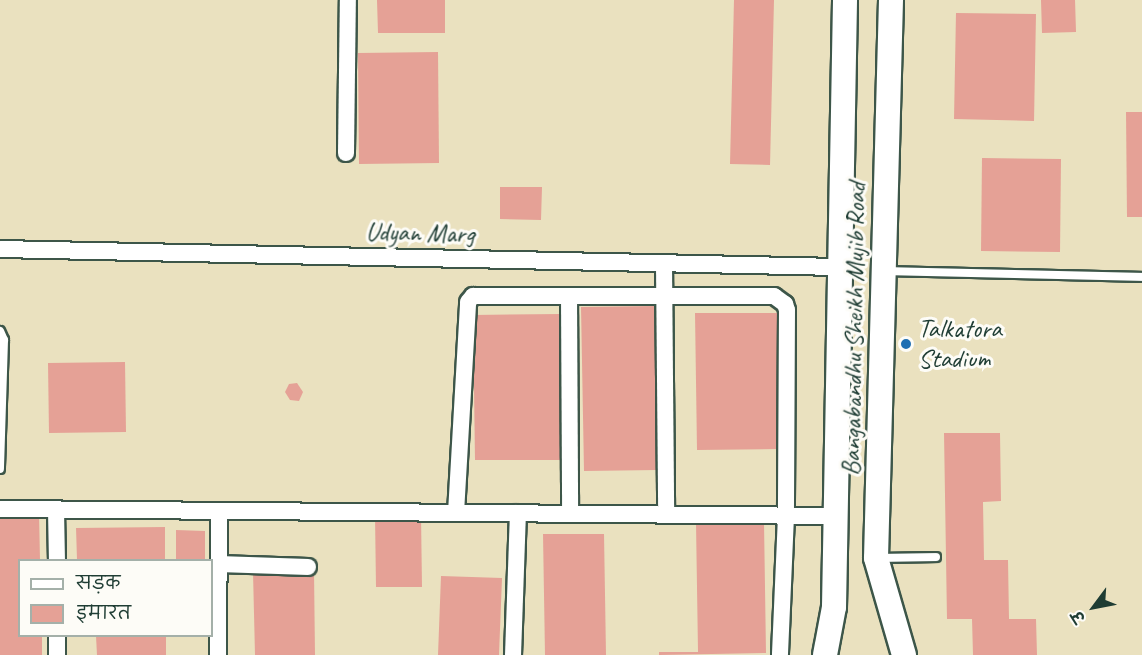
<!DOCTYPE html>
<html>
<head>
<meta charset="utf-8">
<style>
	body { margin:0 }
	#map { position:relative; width:1142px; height:655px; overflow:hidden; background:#eae1bf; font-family:Caveat,"Playpen Sans Deva",sans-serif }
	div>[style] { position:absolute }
	.building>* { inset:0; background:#e5a196 }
	.roads { filter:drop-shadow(2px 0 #3d5649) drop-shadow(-2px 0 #3d5649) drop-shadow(0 2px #3d5649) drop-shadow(0 -2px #3d5649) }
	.service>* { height:8px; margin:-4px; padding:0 4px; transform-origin:4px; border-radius:4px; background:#fff }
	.minor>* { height:16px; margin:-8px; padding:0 8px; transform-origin:8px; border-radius:8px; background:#fff }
	.secondary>* { height:24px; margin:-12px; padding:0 12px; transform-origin:12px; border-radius:12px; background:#fff }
	.dots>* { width:16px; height:16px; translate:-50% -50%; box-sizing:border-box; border:3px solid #fdfcf7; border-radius:50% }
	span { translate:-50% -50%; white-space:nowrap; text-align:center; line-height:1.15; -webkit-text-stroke:6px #fdfcf7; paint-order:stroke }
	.street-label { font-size:26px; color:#1f3d34 }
	.poi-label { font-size:26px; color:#1f3d34 }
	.left { translate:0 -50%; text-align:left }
	.legend { position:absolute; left:18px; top:559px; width:195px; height:78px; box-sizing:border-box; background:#fdfcf7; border:2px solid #a4b0a9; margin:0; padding:8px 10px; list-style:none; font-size:18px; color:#1f3d34 }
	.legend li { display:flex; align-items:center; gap:12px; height:30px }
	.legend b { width:30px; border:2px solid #a4b0a9 }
	.north { position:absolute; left:1064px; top:577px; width:60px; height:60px; -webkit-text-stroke:4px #fdfcf7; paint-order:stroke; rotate:238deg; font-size:16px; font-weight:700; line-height:24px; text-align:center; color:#1f3d34 }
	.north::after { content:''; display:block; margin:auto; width:21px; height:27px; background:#1f3d34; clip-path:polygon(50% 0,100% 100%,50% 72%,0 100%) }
</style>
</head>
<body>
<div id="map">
	<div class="building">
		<div style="clip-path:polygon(377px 0,445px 0,445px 33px,378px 33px)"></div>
		<div style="clip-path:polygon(734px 0,774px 0,770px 165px,730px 164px)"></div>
		<div style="clip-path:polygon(1041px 0,1075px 0,1076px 32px,1042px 33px)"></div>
		<div style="clip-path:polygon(956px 13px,1036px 14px,1034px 121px,954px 119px)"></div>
		<div style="clip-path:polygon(438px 52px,439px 163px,359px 164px,358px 53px)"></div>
		<div style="clip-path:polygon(1126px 112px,1142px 112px,1142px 217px,1127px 217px)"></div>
		<div style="clip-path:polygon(982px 158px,1061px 159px,1060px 252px,981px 251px)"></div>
		<div style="clip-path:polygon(500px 187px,542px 187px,541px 220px,500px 219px)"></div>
		<div style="clip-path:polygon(655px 306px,657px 470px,584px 471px,581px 307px)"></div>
		<div style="clip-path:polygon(695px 313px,777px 313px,779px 449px,697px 450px)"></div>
		<div style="clip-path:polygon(561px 314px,564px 460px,475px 460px,473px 315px)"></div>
		<div style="clip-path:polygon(125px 362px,126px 432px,49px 433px,48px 363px)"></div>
		<div style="clip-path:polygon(297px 383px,303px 392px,299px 401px,290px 400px,285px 392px,289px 384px)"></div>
		<div style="clip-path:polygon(944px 433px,1000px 433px,1001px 501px,983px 502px,984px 560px,1008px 560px,1009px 619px,1036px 619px,1037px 655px,973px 655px,972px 619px,947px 619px)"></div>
		<div style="clip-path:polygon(39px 512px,40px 560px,20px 560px,20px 636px,42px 636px,42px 655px,0 655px,0 513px)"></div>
		<div style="clip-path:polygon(375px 515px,421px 515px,422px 587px,376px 587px)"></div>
		<div style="clip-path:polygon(764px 522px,766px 653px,659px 655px,659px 652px,698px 652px,696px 523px)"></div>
		<div style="clip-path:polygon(165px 527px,165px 560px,77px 560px,76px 528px)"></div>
		<div style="clip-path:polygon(176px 530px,205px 531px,205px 560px,176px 560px)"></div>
		<div style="clip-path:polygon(543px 534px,604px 534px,606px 655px,545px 655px)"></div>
		<div style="clip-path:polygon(253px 572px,314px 572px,315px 655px,255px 655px)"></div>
		<div style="clip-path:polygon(441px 576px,502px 578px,499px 655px,438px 655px)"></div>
		<div style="clip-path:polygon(96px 636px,166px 636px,166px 655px,97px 655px)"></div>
	</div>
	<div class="roads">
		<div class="service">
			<div style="left:887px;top:271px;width:255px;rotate:1.3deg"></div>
			<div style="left:0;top:331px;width:10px;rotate:66deg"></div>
			<div style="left:4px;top:340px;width:129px;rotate:91.8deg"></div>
			<div style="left:880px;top:558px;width:56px;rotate:-1deg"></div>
		</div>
		<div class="minor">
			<div style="left:346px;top:153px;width:153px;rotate:-89.3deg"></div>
			<div style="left:0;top:249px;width:839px;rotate:1.23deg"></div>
			<div style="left:664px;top:264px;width:251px;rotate:89.5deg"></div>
			<div style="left:569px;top:296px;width:218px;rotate:89.7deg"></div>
			<div style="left:0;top:509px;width:834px;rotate:0.48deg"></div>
			<div style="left:56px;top:510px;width:50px;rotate:88.9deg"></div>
			<div style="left:456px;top:513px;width:211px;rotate:-86.7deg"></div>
			<div style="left:468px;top:302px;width:8px;rotate:-50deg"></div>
			<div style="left:473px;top:296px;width:301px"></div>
			<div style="left:774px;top:296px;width:14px;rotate:36deg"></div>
			<div style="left:785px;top:304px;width:6px;rotate:72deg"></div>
			<div style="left:787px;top:310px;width:206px;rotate:90.3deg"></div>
			<div style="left:786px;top:516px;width:139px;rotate:92.5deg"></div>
			<div style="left:219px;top:564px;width:89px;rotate:1.9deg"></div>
			<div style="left:57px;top:636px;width:19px;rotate:90deg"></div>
			<div style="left:218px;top:655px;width:144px;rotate:-89.6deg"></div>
			<div style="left:513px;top:655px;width:142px;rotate:-88deg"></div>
		</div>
		<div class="secondary">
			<div style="left:891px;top:0;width:558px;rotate:91.54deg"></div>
			<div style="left:876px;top:558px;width:101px;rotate:73.9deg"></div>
			<div style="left:825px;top:655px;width:49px;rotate:-79.4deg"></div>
			<div style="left:834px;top:607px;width:607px;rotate:-88.96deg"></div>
		</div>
	</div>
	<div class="dots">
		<div style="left:906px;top:344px;background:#1f6fb2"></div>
	</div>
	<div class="street-label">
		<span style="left:420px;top:233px;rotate:1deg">Udyan Marg</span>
		<span style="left:854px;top:329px;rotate:-89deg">Bangabandhu Sheikh Mujib Road</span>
	</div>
	<div class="poi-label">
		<span class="left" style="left:918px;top:344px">Talkatora<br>Stadium</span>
	</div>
	<ul class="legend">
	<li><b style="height:8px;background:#fff"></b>सड़क</li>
	<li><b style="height:16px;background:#e5a196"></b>इमारत</li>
	</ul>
	<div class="north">उ</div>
</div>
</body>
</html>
